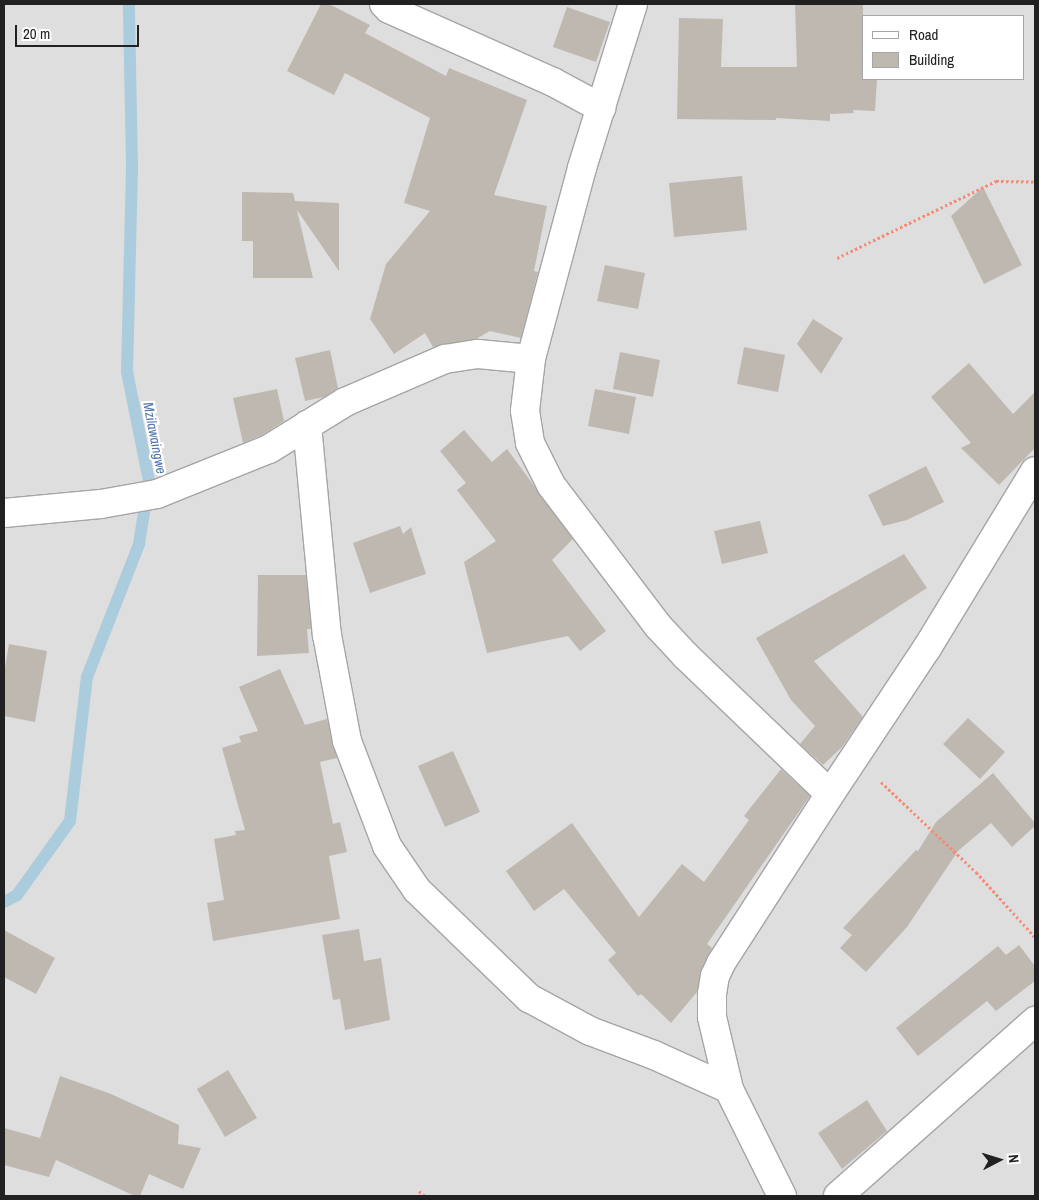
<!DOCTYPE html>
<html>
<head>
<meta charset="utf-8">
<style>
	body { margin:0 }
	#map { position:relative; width:1039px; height:1200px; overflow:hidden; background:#f1eee7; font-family:"Archivo Narrow",sans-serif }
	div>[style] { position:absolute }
	.residential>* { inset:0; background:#dfdede }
	.stream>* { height:12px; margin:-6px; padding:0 6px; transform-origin:6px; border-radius:6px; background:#aaccdc }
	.building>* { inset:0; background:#beb8b1 }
	.path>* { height:3px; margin-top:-1.5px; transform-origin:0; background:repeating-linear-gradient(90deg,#f68c73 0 2.5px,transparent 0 5px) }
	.roads { filter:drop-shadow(1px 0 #a5a5a5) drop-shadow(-1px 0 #a5a5a5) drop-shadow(0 1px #a5a5a5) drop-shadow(0 -1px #a5a5a5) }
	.minor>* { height:28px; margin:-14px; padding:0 14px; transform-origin:14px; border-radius:14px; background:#fff }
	span { translate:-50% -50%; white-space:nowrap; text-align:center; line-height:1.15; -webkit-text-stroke:4.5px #fff; paint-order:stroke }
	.water-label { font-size:14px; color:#4f76ae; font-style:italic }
	.frame { position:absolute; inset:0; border:5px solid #212121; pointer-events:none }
	.legend { position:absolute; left:862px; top:15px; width:162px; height:65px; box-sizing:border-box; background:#fff; border:1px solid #a6a6a6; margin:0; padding:6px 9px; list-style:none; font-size:15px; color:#212121 }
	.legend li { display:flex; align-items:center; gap:10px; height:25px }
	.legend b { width:25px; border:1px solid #a6a6a6 }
	.north { position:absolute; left:974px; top:1135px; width:50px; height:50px; -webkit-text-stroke:4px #fff; paint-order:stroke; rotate:85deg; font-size:14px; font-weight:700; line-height:20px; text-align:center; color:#212121 }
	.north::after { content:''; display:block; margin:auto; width:18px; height:22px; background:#212121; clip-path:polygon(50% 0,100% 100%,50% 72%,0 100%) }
	.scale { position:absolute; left:15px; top:25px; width:124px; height:22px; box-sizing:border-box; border:2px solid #212121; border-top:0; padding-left:6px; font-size:15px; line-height:18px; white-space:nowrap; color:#212121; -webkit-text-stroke:4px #fff; paint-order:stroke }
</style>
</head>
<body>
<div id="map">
	<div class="residential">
		<div style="clip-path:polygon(evenodd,4px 4px,1035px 4px,1035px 1196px,4px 1196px,4px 4px,863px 16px,1023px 16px,1023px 79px,863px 79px,863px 16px)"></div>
	</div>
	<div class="stream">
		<div style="left:4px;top:902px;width:15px;rotate:-28deg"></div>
		<div style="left:17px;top:895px;width:91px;rotate:-54.4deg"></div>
		<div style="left:70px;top:821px;width:145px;rotate:-83.3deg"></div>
		<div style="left:87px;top:677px;width:143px;rotate:-68.6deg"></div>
		<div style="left:139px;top:544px;width:64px;rotate:-81deg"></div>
		<div style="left:149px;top:481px;width:111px;rotate:-101.4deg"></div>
		<div style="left:127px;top:372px;width:205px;rotate:-88.6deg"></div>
		<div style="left:132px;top:167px;width:163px;rotate:-91.1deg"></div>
	</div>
	<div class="building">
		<div style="clip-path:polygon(321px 4px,329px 4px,370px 25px,365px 33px,446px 76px,449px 68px,527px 100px,494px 195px,547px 206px,534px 271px,538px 272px,521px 338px,490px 331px,476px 339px,433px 347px,425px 333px,394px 354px,370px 319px,386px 264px,430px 211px,404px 203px,430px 118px,345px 73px,334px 95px,287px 71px)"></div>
		<div style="clip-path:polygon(795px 4px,863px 4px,863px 79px,877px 79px,875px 111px,853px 110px,854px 113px,830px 114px,830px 121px,776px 118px,776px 120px,677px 119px,679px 18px,723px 19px,721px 67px,797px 67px)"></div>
		<div style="clip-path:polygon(567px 7px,610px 22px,596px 62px,553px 47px)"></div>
		<div style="clip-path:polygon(742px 176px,747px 230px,674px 237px,669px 183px)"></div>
		<div style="clip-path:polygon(983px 187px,1022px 265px,984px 284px,951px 216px)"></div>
		<div style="clip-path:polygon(242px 192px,293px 193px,295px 201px,339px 203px,339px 271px,297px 210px,313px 278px,253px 278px,253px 241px,242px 241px)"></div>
		<div style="clip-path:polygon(605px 265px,645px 273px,638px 309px,597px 301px)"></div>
		<div style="clip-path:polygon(813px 319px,843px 338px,821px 374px,797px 344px)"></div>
		<div style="clip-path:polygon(744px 347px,785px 355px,778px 392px,737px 384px)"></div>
		<div style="clip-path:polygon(330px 350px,338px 388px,324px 397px,305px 401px,295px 358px)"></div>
		<div style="clip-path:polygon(620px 352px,660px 360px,653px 397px,613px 389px)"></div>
		<div style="clip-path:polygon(969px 363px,1013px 414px,1035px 392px,1035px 448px,999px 485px,961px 448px,971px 443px,931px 397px)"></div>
		<div style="clip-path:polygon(277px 389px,284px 421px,262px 435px,243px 443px,233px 398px)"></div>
		<div style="clip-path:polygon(595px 389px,636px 397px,629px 434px,588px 426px)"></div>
		<div style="clip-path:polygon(464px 430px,492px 462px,507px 449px,573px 539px,552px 560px,606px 631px,580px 651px,568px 636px,487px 653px,464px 562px,496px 541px,457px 490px,466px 483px,440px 451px)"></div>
		<div style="clip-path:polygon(926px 466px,944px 502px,907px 520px,883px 526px,868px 495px)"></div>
		<div style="clip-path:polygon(760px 521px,768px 553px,722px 564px,714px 531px)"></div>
		<div style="clip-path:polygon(400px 526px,403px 534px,411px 527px,426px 574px,370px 593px,353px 543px)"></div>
		<div style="clip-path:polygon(904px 554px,927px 588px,814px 661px,863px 717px,842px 747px,823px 765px,800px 744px,815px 726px,791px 700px,756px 638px)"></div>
		<div style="clip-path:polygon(258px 575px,306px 575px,311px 629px,307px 629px,309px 653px,257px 656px)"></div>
		<div style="clip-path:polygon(9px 644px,47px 651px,35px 722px,4px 716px,4px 673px)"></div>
		<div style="clip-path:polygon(280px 669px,305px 725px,327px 719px,337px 758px,320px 762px,333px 824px,340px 822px,347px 852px,329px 856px,340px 919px,213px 941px,207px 903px,224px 900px,214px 839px,236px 835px,235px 831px,245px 830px,222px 748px,241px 742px,239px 736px,258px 731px,239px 687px)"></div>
		<div style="clip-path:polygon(968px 718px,1005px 752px,980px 779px,943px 744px)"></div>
		<div style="clip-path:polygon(453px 751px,480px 812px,445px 827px,418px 766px)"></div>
		<div style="clip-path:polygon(781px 769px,810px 796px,707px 944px,712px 948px,701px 970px,697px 992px,671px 1023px,641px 994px,638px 996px,608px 960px,616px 953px,564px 889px,534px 911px,506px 871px,572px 823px,639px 917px,682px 864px,704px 882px,749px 820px,744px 816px)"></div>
		<div style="clip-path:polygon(993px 773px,1035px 823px,1035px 826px,1012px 847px,991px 823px,958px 851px,907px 927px,866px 972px,840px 948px,852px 935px,843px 928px,916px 850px,918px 851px,936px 822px)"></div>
		<div style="clip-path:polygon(359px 929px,364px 961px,381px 958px,390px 1020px,345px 1030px,340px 999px,333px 1000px,322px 935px)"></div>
		<div style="clip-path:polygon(4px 930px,55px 958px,36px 994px,4px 977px)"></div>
		<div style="clip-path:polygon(1019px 945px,1035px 966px,1035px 981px,996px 1011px,987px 1001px,918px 1056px,896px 1028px,998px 946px,1006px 955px)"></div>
		<div style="clip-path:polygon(228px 1070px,257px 1118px,225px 1137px,197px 1089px)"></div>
		<div style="clip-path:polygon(60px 1076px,111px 1094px,179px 1125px,178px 1144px,201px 1148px,183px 1189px,149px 1174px,140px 1196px,135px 1196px,56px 1160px,49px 1177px,4px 1165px,4px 1128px,40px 1138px)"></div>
		<div style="clip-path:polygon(867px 1100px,887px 1131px,842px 1169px,818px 1133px)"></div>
	</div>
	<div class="path">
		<div style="left:837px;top:258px;width:177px;rotate:-25.8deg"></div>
		<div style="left:996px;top:181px;width:39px;rotate:1deg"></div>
		<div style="left:881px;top:782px;width:131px;rotate:43.5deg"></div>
		<div style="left:976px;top:872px;width:88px;rotate:47.8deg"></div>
		<div style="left:419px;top:1191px;width:8px;rotate:40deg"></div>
	</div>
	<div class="roads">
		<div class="minor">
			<div style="left:384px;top:4px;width:7px;rotate:45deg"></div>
			<div style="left:389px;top:9px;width:180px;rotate:24deg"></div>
			<div style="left:553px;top:82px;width:55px;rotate:28.4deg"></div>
			<div style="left:633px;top:4px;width:172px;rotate:107.3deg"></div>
			<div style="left:582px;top:168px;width:198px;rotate:105deg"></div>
			<div style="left:531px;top:359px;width:52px;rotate:96.6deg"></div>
			<div style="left:525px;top:411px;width:32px;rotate:81deg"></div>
			<div style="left:530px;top:443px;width:47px;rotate:63.4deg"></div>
			<div style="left:551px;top:485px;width:177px;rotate:52.8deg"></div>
			<div style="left:658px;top:626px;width:41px;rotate:47deg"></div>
			<div style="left:686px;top:656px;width:199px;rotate:43.8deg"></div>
			<div style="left:307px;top:425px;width:211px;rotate:84.6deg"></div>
			<div style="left:327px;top:635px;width:108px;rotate:79.3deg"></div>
			<div style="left:347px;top:741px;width:112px;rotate:69.1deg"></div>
			<div style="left:387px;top:846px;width:53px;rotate:55.7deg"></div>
			<div style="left:417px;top:890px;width:156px;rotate:44deg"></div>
			<div style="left:529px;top:998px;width:69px;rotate:28.4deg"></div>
			<div style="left:590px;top:1031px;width:68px;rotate:20.6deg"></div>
			<div style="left:654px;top:1055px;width:82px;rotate:24.4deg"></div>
			<div style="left:4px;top:513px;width:97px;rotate:-5.3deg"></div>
			<div style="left:101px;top:504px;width:57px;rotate:-10.1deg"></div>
			<div style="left:157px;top:494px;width:121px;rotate:-21.9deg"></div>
			<div style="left:269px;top:449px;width:89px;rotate:-31.7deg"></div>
			<div style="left:345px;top:402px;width:109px;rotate:-23.3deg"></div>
			<div style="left:445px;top:359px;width:33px;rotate:-9deg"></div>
			<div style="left:478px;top:354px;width:53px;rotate:5.4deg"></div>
			<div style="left:782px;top:1196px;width:119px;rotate:-116.4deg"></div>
			<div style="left:729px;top:1089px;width:74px;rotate:-103.3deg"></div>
			<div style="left:712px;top:1017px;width:23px;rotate:-90deg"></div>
			<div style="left:712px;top:994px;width:18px;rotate:-81deg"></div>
			<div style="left:715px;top:976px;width:14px;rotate:-65deg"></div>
			<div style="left:721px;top:963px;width:201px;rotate:-57.2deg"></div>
			<div style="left:830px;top:794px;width:175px;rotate:-56.4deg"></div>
			<div style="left:927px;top:648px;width:207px;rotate:-58.6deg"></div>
			<div style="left:838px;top:1196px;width:264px;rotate:-41.6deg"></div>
		</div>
	</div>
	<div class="water-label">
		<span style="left:155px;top:438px;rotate:79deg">Mzilawaingwe</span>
	</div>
	<div class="frame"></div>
	<ul class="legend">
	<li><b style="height:6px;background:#fff"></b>Road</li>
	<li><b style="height:14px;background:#beb8b1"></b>Building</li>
	</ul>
	<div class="north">N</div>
	<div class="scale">20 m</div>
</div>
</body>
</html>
